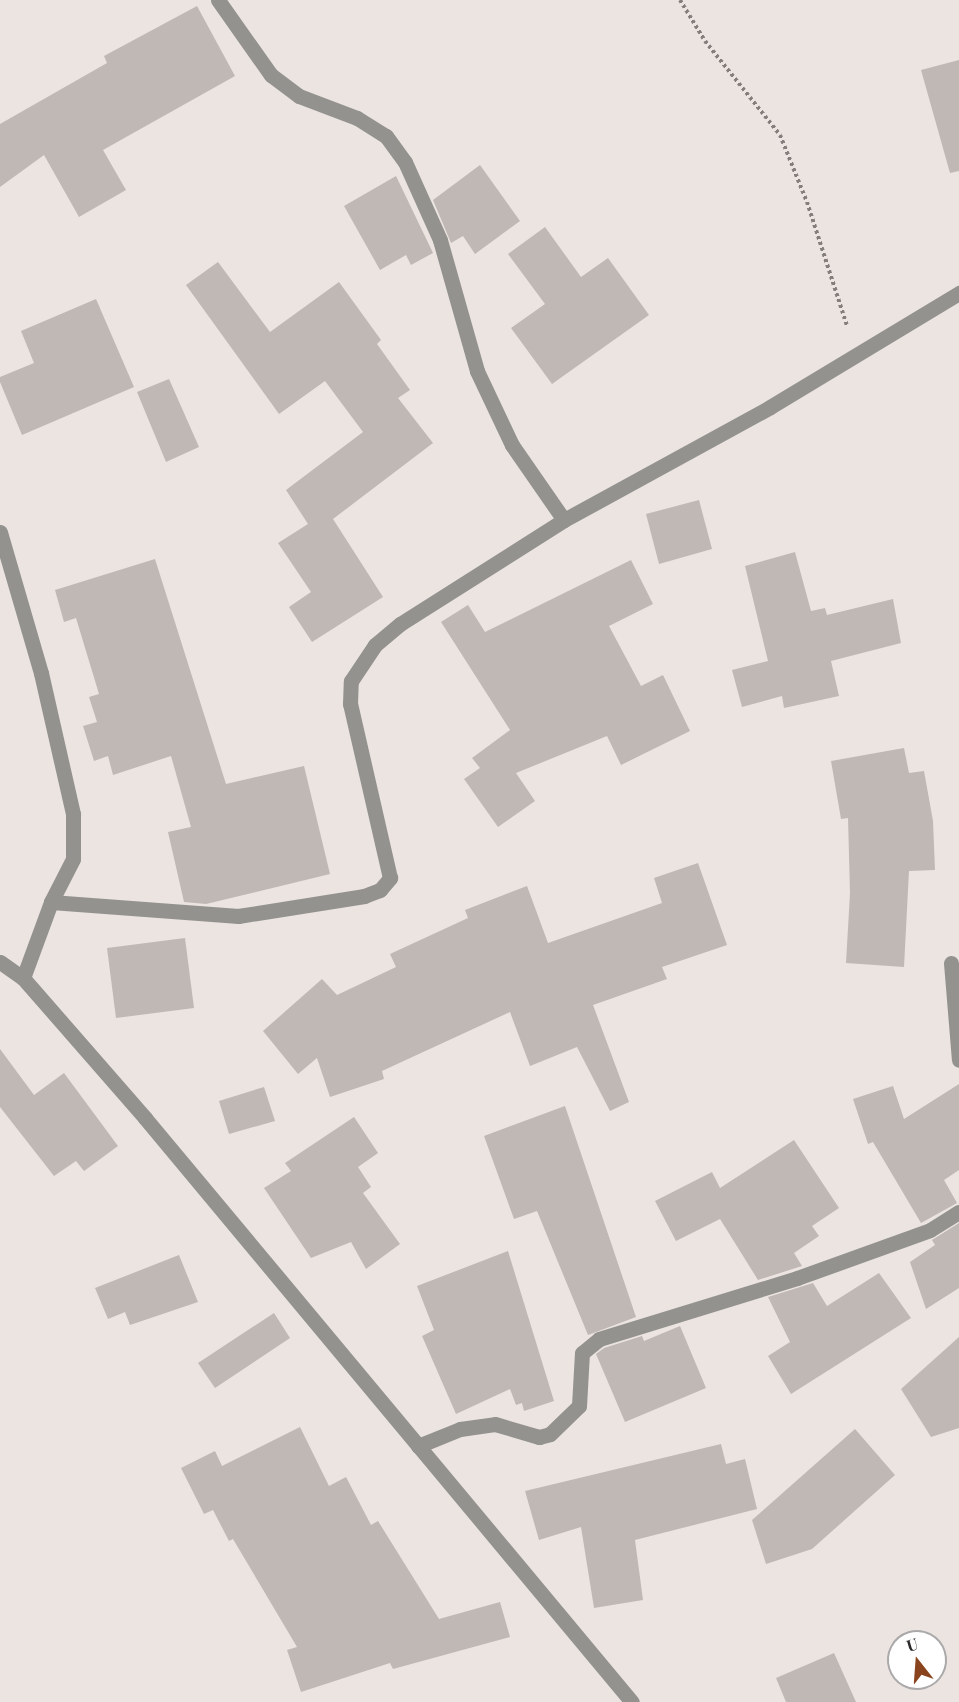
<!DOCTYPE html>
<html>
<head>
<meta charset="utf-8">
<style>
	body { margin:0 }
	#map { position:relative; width:959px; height:1702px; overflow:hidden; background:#ebe4e0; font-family:"Playfair Display",serif }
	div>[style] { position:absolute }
	.building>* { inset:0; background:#bfb8b4 }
	.path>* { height:4px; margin-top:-2px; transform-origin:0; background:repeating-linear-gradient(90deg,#847f7d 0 3px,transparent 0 6px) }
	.minor>* { height:15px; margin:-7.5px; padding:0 7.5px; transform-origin:7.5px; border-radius:7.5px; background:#93928f }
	span { translate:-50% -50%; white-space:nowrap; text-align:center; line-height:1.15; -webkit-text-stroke:5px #fff; paint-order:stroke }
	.north { position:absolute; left:887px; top:1630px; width:60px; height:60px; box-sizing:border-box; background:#fff; border:2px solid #aba9a9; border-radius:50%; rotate:343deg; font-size:16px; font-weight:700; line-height:24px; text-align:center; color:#2c2928 }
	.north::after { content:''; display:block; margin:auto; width:21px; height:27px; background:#8a441d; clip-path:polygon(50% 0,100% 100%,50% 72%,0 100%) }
</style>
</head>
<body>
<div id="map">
	<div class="building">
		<div style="clip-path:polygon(197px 6px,235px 76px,103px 150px,126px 190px,79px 217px,44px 155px,0 187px,0 124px,107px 63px,104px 56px)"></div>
		<div style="clip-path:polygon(959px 60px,959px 171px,950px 173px,921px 70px)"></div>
		<div style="clip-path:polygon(480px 165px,520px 221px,475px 254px,463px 236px,451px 243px,433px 200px)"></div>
		<div style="clip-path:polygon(396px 176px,433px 253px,411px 265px,406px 255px,380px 270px,344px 206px)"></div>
		<div style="clip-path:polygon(545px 227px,581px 277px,608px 258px,649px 315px,552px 384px,511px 328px,545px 304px,508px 254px)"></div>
		<div style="clip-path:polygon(218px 262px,270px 332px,339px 282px,381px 340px,377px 344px,410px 390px,398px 398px,433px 443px,333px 519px,383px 597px,312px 642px,289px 607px,311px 592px,278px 543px,308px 524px,286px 490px,363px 432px,325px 381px,279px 414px,186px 285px)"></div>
		<div style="clip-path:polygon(96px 299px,134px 387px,22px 435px,0 382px,0 377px,34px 363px,21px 331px)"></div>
		<div style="clip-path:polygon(169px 379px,199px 447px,166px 462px,137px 392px)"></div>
		<div style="clip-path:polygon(699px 500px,712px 549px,659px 564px,646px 514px)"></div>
		<div style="clip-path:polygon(795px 552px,811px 611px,825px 608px,827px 615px,893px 599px,901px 643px,831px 661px,839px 696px,784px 708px,782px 696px,742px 707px,732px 670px,768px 661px,745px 566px)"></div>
		<div style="clip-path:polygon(155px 559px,226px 784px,304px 766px,330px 874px,206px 904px,184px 902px,168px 832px,191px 827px,171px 756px,113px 775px,108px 756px,94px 761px,83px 726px,97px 722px,89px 697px,99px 694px,76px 618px,64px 622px,55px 590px)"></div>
		<div style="clip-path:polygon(631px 560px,653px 604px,609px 626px,641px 686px,663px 675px,690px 731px,621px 765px,607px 736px,516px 773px,535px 801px,498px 827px,464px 779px,480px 768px,472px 758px,510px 730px,441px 622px,468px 605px,485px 632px)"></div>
		<div style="clip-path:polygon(904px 748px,909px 773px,924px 771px,933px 821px,935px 870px,909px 871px,904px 967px,846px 963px,850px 893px,848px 818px,841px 819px,831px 761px)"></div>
		<div style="clip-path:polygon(698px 863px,727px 945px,662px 967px,667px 979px,593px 1005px,629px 1102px,610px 1111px,577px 1047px,530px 1066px,510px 1012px,382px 1071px,384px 1079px,330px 1097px,317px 1058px,298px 1074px,263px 1031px,322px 979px,337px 995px,396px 967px,390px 954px,468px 918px,465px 910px,527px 886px,548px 943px,662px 903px,654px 878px)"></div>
		<div style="clip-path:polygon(185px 938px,194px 1008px,116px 1018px,107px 948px)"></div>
		<div style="clip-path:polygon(0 1049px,34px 1095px,64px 1073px,118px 1146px,84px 1171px,76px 1161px,54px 1176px,0 1107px)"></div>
		<div style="clip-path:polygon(959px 1084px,959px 1170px,944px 1180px,957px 1203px,921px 1223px,873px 1142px,868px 1144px,853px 1099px,893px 1086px,904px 1119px)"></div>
		<div style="clip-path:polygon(264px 1087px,275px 1121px,229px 1134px,219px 1101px)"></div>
		<div style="clip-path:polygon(565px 1106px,636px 1317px,588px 1335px,537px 1211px,514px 1219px,484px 1136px)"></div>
		<div style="clip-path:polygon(354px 1117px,378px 1153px,358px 1167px,371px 1187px,363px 1193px,400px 1244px,366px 1269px,351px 1242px,311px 1258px,264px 1188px,291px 1171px,285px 1163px)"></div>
		<div style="clip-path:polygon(794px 1140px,839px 1208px,812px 1226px,819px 1236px,794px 1253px,802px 1266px,758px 1280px,720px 1219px,676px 1241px,655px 1201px,712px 1172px,720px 1188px)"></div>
		<div style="clip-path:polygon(959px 1223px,959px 1288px,926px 1309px,910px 1262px,935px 1245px,932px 1240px)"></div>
		<div style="clip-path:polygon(508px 1251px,554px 1401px,524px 1411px,522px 1403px,516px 1405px,510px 1389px,456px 1414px,422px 1336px,434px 1330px,417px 1286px)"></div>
		<div style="clip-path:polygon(179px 1255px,198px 1302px,130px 1325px,125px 1312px,108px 1319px,95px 1288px)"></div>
		<div style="clip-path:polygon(879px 1273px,911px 1318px,791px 1394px,768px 1356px,790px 1342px,768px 1297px,813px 1283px,827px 1306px)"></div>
		<div style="clip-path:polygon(274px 1313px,290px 1338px,215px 1388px,198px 1363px)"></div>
		<div style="clip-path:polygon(680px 1326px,706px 1388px,625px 1422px,596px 1354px,604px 1348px,642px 1336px,644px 1341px)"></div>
		<div style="clip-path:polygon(959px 1337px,959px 1428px,931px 1437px,901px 1389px)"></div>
		<div style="clip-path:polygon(300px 1427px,329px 1486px,346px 1477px,371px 1525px,378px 1521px,439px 1619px,500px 1602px,510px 1637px,393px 1669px,390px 1663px,301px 1692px,287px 1650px,297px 1647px,233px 1539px,229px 1541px,213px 1510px,204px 1514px,181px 1468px,215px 1451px,222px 1466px)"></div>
		<div style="clip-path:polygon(855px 1429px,895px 1475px,812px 1549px,766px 1564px,752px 1520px)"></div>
		<div style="clip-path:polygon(721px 1444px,726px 1464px,745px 1459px,757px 1509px,635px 1540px,643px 1600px,594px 1608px,581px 1527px,539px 1540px,525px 1491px)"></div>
		<div style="clip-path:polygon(834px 1653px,856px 1702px,786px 1702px,776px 1678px)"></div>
	</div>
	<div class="path">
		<div style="left:680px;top:0;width:48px;rotate:58.6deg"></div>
		<div style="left:705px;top:41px;width:120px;rotate:51.4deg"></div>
		<div style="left:780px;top:135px;width:72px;rotate:68.1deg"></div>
		<div style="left:807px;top:202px;width:130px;rotate:72.1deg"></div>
	</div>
	<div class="minor">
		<div style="left:218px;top:0;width:92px;rotate:54.8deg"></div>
		<div style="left:271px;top:75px;width:35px;rotate:37deg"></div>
		<div style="left:299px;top:96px;width:62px;rotate:20.8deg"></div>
		<div style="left:357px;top:118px;width:34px;rotate:32deg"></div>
		<div style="left:386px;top:136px;width:32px;rotate:54deg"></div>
		<div style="left:405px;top:162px;width:85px;rotate:65.8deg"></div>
		<div style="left:440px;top:240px;width:136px;rotate:74.2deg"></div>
		<div style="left:477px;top:371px;width:82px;rotate:64.7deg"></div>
		<div style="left:512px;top:445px;width:91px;rotate:55.3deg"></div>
		<div style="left:0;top:532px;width:147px;rotate:73.8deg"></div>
		<div style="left:41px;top:673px;width:145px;rotate:77.2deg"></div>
		<div style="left:73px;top:814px;width:45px;rotate:90deg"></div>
		<div style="left:73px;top:859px;width:48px;rotate:117.1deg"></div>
		<div style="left:51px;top:902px;width:81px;rotate:110.2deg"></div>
		<div style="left:51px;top:902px;width:188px;rotate:4.3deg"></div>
		<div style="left:238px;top:916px;width:128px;rotate:-9deg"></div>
		<div style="left:364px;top:896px;width:17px;rotate:-21deg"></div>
		<div style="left:380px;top:890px;width:16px;rotate:-50deg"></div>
		<div style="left:390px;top:878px;width:179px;rotate:-102.9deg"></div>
		<div style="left:350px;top:704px;width:23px;rotate:-88deg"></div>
		<div style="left:351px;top:681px;width:43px;rotate:-56.3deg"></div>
		<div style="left:375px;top:645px;width:33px;rotate:-40deg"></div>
		<div style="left:400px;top:624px;width:194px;rotate:-32.4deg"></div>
		<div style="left:564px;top:520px;width:235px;rotate:-28.7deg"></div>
		<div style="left:770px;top:407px;width:221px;rotate:-31.1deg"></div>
		<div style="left:0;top:962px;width:28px;rotate:35deg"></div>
		<div style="left:23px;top:978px;width:186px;rotate:48.9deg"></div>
		<div style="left:145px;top:1118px;width:760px;rotate:50.18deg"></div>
		<div style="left:951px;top:963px;width:97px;rotate:85.3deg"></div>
		<div style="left:418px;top:1446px;width:45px;rotate:-22deg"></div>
		<div style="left:460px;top:1429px;width:35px;rotate:-8deg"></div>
		<div style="left:495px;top:1424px;width:46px;rotate:16.5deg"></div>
		<div style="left:539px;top:1437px;width:11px;rotate:-15deg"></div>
		<div style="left:550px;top:1434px;width:40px;rotate:-44deg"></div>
		<div style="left:579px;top:1406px;width:53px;rotate:-86.8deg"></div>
		<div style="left:582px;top:1353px;width:22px;rotate:-39deg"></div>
		<div style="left:599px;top:1339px;width:207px;rotate:-17.1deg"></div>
		<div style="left:797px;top:1278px;width:141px;rotate:-19.8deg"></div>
		<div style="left:930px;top:1230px;width:34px;rotate:-32deg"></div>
	</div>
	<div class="north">U</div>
</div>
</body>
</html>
